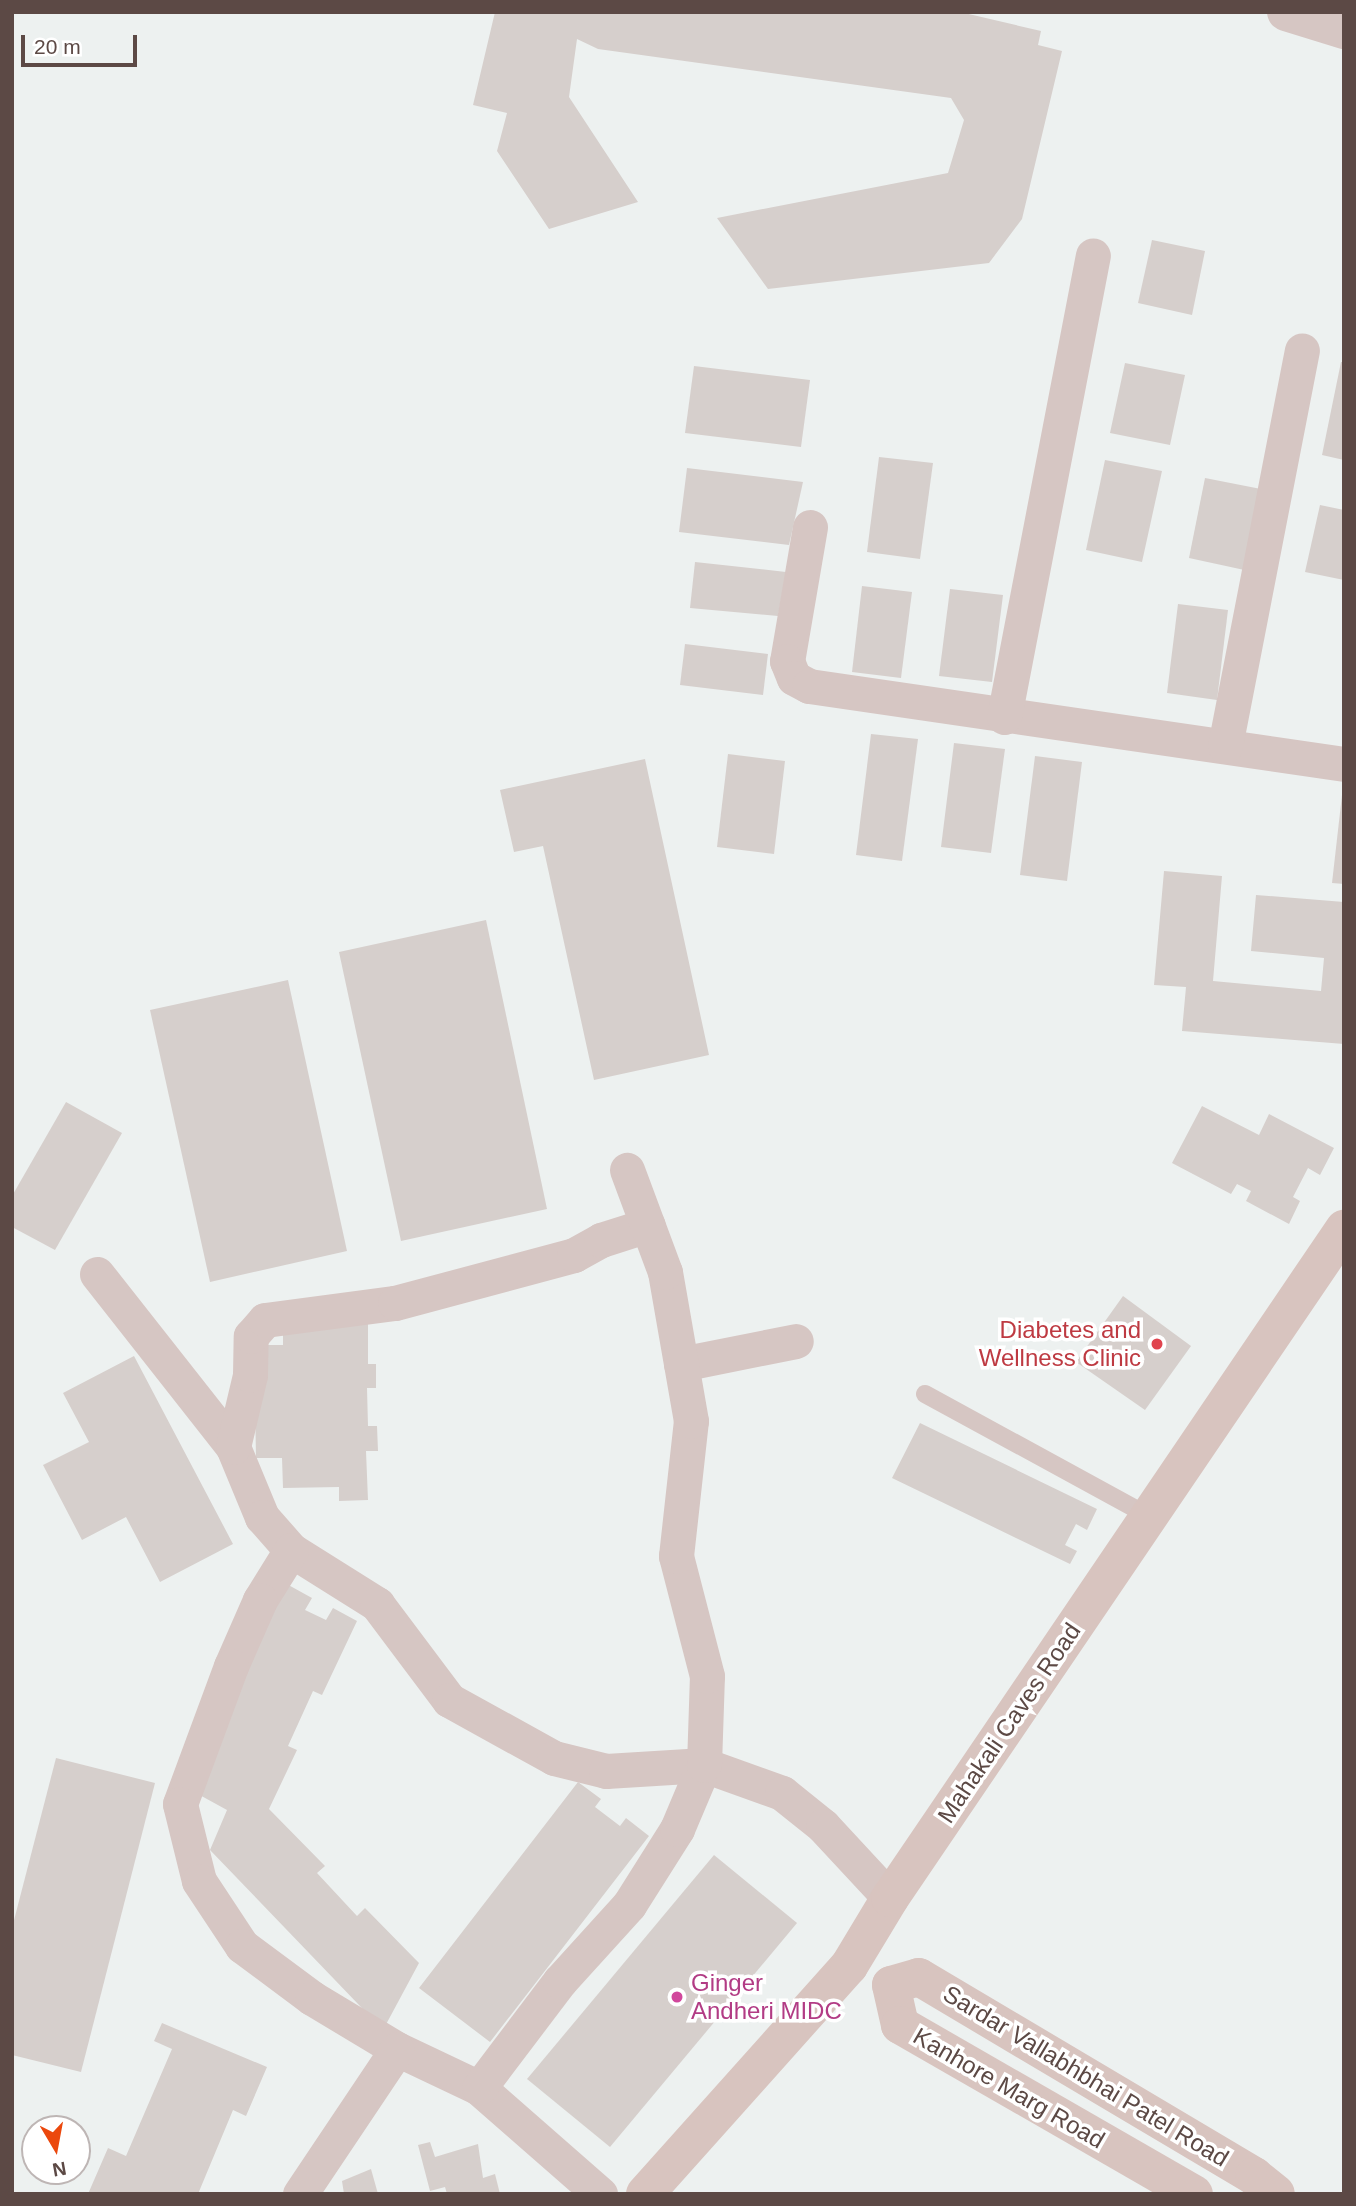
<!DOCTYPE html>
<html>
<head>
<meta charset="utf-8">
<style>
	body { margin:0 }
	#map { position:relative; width:1356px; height:2206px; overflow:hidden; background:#edf1f0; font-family:Arial,sans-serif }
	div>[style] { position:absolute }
	.building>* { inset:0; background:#d6cfcc }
	.service>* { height:18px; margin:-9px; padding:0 9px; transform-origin:9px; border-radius:9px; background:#d6c6c3 }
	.minor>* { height:35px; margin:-17.5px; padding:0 17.5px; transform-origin:17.5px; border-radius:17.5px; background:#d6c6c3 }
	.tertiary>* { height:38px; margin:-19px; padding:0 19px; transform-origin:19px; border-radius:19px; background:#d6c6c3 }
	.secondary>* { height:38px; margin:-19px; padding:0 19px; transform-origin:19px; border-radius:19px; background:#d8c4bf }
	.dots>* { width:19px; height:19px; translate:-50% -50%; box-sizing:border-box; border:4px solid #fff; border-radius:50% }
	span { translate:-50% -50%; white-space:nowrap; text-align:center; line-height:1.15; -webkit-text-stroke:7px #fff; paint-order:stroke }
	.health-label { font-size:24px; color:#be3a42 }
	.right { translate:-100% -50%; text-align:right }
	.street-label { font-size:24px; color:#5c4945 }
	.hotel-label { font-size:24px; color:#b23c85 }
	.left { translate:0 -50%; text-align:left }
	.frame { position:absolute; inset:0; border:14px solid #5c4945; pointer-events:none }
	.north { position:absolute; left:21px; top:2115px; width:70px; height:70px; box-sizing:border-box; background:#fff; border:2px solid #beb6b5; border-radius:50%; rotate:170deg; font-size:19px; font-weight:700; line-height:28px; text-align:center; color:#5c4945 }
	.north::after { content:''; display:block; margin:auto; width:24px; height:32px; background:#eb480d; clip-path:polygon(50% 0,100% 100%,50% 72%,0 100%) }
	.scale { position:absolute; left:21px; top:35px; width:116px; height:32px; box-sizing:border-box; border:4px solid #5c4945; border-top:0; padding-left:9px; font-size:21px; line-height:24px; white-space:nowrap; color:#5c4945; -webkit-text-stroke:5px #fff; paint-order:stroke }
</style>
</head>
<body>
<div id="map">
	<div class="building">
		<div style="clip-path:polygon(495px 12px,960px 12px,1041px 31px,1038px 45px,1062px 51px,1022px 219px,989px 263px,768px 289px,717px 218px,948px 173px,964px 120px,951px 98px,598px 49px,577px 39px,569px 97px,638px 202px,549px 229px,497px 151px,507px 113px,473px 105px)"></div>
		<div style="clip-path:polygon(1152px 240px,1205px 251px,1192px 315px,1138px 303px)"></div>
		<div style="clip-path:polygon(1341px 362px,1344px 362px,1344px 460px,1322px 455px)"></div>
		<div style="clip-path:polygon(1125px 363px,1185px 375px,1170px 445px,1110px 433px)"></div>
		<div style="clip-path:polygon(694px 366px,810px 380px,801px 447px,685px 433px)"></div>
		<div style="clip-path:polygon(879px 457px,933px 463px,920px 559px,867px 552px)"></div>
		<div style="clip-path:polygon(1105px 460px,1162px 471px,1142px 562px,1086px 550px)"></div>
		<div style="clip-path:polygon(687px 468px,803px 482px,789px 545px,679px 532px)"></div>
		<div style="clip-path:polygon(1205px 478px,1266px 490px,1249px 571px,1189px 558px)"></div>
		<div style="clip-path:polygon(1320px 505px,1344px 510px,1344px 580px,1305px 572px)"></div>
		<div style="clip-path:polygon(695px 562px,786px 572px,778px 616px,690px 608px)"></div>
		<div style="clip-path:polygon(862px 586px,912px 592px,901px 678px,852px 672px)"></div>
		<div style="clip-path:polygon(950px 589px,1003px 595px,992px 682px,939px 676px)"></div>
		<div style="clip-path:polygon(1178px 604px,1228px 610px,1217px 700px,1167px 693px)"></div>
		<div style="clip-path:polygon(685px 644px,768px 654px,763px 695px,680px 685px)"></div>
		<div style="clip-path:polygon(871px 734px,918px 739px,902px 861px,856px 855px)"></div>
		<div style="clip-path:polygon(954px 743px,1005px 749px,991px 853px,941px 847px)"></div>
		<div style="clip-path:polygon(728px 754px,785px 761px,774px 854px,717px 847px)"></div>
		<div style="clip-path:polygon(1035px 756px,1082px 762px,1067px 881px,1020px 875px)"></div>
		<div style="clip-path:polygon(645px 759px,709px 1055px,594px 1080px,543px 846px,514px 852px,500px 790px)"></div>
		<div style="clip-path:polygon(1342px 795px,1344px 795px,1344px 884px,1332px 883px)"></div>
		<div style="clip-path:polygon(1164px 871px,1222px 876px,1213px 981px,1321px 991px,1324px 958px,1251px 951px,1256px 895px,1344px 902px,1344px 1044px,1182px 1031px,1186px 987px,1154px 985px)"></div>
		<div style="clip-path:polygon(486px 920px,547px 1209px,401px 1241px,339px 952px)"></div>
		<div style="clip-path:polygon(288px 980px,347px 1251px,210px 1282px,150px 1010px)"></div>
		<div style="clip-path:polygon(66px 1102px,122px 1133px,55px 1250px,12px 1227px,12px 1196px)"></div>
		<div style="clip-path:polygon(1202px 1106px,1259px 1135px,1269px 1114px,1334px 1148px,1320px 1175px,1308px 1168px,1293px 1197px,1300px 1201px,1289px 1224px,1246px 1201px,1251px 1191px,1237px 1184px,1231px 1194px,1172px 1163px)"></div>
		<div style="clip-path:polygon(1123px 1296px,1191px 1346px,1145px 1410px,1076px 1362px)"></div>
		<div style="clip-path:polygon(368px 1315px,368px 1364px,376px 1364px,376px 1388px,367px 1388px,368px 1426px,377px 1426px,378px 1451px,366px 1451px,368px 1500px,339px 1501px,339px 1487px,283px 1488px,282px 1458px,256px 1458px,254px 1345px,283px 1345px,283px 1324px)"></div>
		<div style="clip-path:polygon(134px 1356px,233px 1544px,160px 1582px,126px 1517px,82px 1540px,43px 1465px,89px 1442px,63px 1393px)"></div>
		<div style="clip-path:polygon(920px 1423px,1097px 1509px,1087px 1530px,1076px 1524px,1065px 1545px,1077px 1551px,1070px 1564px,892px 1478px)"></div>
		<div style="clip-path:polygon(283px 1582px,312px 1598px,305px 1610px,326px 1620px,333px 1608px,357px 1621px,322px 1695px,313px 1691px,288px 1746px,297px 1750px,269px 1809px,325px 1866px,317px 1873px,357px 1916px,365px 1908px,419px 1963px,383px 2030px,210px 1850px,227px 1810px,196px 1793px)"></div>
		<div style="clip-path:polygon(56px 1758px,155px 1783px,81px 2072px,12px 2055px,12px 1928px)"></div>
		<div style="clip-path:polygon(578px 1782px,601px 1799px,595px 1807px,620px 1826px,626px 1818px,649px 1836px,490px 2042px,419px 1988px)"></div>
		<div style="clip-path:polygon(714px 1855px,797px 1923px,610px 2147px,527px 2079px)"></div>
		<div style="clip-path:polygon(162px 2023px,267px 2067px,246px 2116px,233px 2110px,198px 2194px,88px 2194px,108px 2148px,126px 2156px,172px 2049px,154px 2041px)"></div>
		<div style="clip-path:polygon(430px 2142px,435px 2157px,478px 2144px,483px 2178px,495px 2174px,500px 2194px,447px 2194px,445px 2187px,430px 2191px,418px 2145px)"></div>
		<div style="clip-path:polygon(371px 2169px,378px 2194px,344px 2194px,342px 2181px)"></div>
	</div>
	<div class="service">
		<div style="left:925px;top:1394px;width:255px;rotate:28.6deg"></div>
	</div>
	<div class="minor">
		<div style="left:810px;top:527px;width:136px;rotate:99.7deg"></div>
		<div style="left:787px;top:661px;width:18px;rotate:68deg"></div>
		<div style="left:794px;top:678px;width:17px;rotate:28deg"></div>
		<div style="left:809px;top:686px;width:541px;rotate:8.29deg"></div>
		<div style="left:1004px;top:717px;width:470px;rotate:-79.1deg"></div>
		<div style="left:1225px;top:746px;width:403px;rotate:-79deg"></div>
		<div style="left:97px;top:1274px;width:220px;rotate:51.8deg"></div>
		<div style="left:233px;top:1447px;width:76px;rotate:67.5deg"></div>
		<div style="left:262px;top:1517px;width:44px;rotate:48.7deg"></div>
		<div style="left:291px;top:1550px;width:102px;rotate:32.1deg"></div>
		<div style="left:377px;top:1604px;width:120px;rotate:53.1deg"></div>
		<div style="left:449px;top:1700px;width:120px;rotate:28.9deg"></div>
		<div style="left:554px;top:1758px;width:54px;rotate:14deg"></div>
		<div style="left:606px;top:1771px;width:98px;rotate:-3.5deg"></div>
		<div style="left:704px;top:1765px;width:83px;rotate:19.7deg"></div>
		<div style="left:782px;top:1793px;width:53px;rotate:38.8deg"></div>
		<div style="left:823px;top:1826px;width:98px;rotate:47.1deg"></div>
		<div style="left:681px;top:1364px;width:117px;rotate:-11.3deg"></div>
		<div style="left:233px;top:1447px;width:74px;rotate:-76.7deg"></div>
		<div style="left:250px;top:1375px;width:39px;rotate:-89deg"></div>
		<div style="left:251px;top:1336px;width:21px;rotate:-49deg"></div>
		<div style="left:265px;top:1320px;width:131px;rotate:-7.5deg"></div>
		<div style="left:395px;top:1303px;width:185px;rotate:-15deg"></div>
		<div style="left:574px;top:1255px;width:31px;rotate:-29deg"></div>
		<div style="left:601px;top:1240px;width:49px;rotate:-17.7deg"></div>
		<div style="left:291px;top:1550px;width:59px;rotate:121.8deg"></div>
		<div style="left:260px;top:1600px;width:72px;rotate:113.7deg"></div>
		<div style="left:231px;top:1666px;width:147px;rotate:110.3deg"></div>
		<div style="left:180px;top:1804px;width:79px;rotate:76.1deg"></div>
		<div style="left:199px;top:1881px;width:78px;rotate:56.5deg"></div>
		<div style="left:242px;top:1946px;width:87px;rotate:36.6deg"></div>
		<div style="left:312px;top:1998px;width:99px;rotate:31deg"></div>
		<div style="left:397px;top:2049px;width:91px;rotate:25.4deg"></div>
		<div style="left:479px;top:2088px;width:161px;rotate:41.2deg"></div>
		<div style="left:479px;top:2088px;width:134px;rotate:-52.9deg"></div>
		<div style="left:560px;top:1981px;width:103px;rotate:-47.8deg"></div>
		<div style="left:629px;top:1905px;width:90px;rotate:-57.7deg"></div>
		<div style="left:677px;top:1829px;width:69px;rotate:-67.1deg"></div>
		<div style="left:704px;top:1765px;width:89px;rotate:-88.1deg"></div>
		<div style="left:707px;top:1676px;width:124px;rotate:-104.5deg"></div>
		<div style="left:676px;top:1556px;width:136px;rotate:-83.7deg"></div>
		<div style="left:691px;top:1421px;width:151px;rotate:-99.9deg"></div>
		<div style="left:665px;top:1272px;width:109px;rotate:-110.4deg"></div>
		<div style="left:300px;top:2194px;width:174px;rotate:-56.2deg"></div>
	</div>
	<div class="tertiary">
		<div style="left:1286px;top:12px;width:61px;rotate:17.2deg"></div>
	</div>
	<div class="secondary">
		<div style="left:891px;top:1985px;width:29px;rotate:-16deg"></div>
		<div style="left:919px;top:1977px;width:390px;rotate:30.7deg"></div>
		<div style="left:1254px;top:2176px;width:28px;rotate:39deg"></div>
		<div style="left:891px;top:1985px;width:41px;rotate:77.3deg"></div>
		<div style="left:900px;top:2025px;width:339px;rotate:29.9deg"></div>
		<div style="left:645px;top:2194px;width:306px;rotate:-48.2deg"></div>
		<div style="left:849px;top:1966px;width:79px;rotate:-58.9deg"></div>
		<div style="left:890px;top:1898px;width:809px;rotate:-55.84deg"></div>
	</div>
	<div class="dots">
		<div style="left:1157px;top:1344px;background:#e0444e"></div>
		<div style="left:677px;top:1997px;background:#d1479c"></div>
	</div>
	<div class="health-label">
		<span class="right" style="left:1141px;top:1344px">Diabetes and<br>Wellness Clinic</span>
	</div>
	<div class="street-label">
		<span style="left:1009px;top:1723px;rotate:-56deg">Mahakali Caves Road</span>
		<span style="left:1086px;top:2076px;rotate:31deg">Sardar Vallabhbhai Patel Road</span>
		<span style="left:1009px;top:2088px;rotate:30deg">Kanhore Marg Road</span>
	</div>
	<div class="hotel-label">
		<span class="left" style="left:691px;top:1997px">Ginger<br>Andheri MIDC</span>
	</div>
	<div class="frame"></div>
	<div class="north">N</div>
	<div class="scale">20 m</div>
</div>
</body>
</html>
